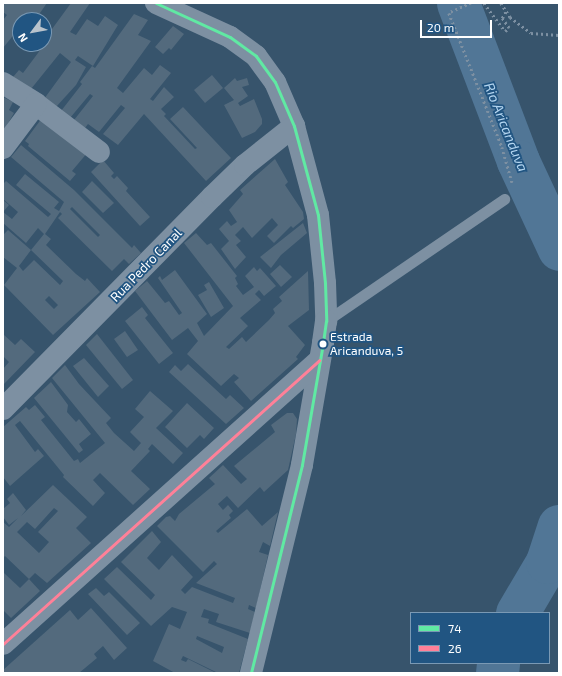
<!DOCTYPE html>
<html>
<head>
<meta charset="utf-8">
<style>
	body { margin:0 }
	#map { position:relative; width:562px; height:676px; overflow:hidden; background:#37546c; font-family:"Exo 2",sans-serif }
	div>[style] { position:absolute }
	.river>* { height:43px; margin:-21.5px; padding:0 21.5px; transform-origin:21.5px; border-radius:21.5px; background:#517696 }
	.building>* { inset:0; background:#536a7d }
	.path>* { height:2.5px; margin-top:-1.25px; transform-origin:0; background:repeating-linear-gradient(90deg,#7d90a2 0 2px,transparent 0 5px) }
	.lane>* { height:11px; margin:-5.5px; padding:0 5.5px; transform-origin:5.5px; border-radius:5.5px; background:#7d90a2 }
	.street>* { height:22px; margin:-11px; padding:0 11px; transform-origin:11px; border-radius:11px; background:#7d90a2 }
	.bus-1>* { height:3px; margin:-1.5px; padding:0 1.5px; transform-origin:1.5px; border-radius:1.5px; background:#60e9a3 }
	.bus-2>* { height:3px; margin:-1.5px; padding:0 1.5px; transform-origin:1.5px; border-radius:1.5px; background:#ff8098 }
	.dots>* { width:11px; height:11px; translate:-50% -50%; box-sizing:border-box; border:2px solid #215582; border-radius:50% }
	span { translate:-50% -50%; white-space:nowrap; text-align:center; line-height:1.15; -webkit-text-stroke:3.5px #215582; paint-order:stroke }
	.bus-label { font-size:12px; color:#fff }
	.left { translate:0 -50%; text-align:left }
	.street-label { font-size:13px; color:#fff }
	.water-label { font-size:14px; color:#b3d5f0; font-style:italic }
	.frame { position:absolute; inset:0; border:4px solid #fff; pointer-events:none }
	.legend { position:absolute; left:410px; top:612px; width:140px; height:52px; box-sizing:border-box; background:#215582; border:1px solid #7a99b4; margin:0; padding:5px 7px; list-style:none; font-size:12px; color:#fff }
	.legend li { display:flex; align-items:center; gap:8px; height:20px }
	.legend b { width:20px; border:1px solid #7a99b4 }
	.north { position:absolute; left:12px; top:12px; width:40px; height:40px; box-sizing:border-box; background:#215582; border:1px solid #7a99b4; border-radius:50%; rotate:238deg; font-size:11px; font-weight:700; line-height:16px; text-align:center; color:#fff }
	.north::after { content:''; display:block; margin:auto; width:14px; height:18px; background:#b9c3cc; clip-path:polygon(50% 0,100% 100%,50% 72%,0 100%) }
	.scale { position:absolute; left:420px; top:20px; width:72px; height:18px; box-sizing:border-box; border:2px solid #fff; border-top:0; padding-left:5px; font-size:12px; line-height:14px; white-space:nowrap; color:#fff; -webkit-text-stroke:3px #215582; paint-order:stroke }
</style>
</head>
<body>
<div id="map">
	<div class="river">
		<div style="left:458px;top:3px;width:169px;rotate:69.2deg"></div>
		<div style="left:518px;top:161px;width:97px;rotate:65deg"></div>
		<div style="left:517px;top:613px;width:59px;rotate:-59.5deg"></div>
		<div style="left:547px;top:562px;width:38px;rotate:-72deg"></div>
		<div style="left:497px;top:673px;width:10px;rotate:-84deg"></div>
	</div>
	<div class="building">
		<div style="clip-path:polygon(3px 3px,47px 3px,35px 20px,20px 20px,20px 27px,3px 48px,3px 20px,7px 15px,3px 12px)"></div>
		<div style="clip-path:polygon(71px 3px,90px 3px,70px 32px,76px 35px,87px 19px,98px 26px,105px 16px,118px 25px,93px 66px,78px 56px,75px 60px,86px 67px,76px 85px,56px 107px,44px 99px,71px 62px,60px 53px,31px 89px,13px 77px,19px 70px,23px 73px,38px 53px,46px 41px,44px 40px)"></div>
		<div style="clip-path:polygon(134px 14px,148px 20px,138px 35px,151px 41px,117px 88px,123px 93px,144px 68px,152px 75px,160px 65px,171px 73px,150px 99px,153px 101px,164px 87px,174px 97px,161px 109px,166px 114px,164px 116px,195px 149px,197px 148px,170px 119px,183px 107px,231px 158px,206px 181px,144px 114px,118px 145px,103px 134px,125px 108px,121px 105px,99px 132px,88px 124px,85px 128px,74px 120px,93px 96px,90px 94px,70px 118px,61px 111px,82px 84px,80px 82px,92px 66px,95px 68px)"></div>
		<div style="clip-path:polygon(173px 26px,184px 34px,171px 50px,169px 48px,163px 54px,155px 47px)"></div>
		<div style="clip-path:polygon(212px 75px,223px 88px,205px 103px,194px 90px)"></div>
		<div style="clip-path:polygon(235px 78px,237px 81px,247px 78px,249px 85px,242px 87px,248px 96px,238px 103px,240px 106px,254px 99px,262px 119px,262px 124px,255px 132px,242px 138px,224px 105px,234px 100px,224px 88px)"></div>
		<div style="clip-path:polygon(3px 97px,13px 102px,9px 110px,14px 113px,3px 132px)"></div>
		<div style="clip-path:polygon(42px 118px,88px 152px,72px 171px,76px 174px,70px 181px,28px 146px,29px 144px,25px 141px)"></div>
		<div style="clip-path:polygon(evenodd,21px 145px,74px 190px,132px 248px,134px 245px,141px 253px,129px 264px,124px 259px,112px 271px,58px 218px,62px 214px,60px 212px,45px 234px,51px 239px,46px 245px,76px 274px,85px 281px,87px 278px,100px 292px,53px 335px,4px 285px,17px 268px,3px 257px,3px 235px,8px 230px,31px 250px,19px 266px,23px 271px,34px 260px,60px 285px,63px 281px,31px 250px,44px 234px,38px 228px,26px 243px,3px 223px,3px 200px,9px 205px,3px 212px,12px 219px,18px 212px,3px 199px,3px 184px,6px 181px,48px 217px,51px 214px,16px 185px,25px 174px,59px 202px,54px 208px,59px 211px,64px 202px,11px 157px,21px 145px,72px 207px,100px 235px,98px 237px,70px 209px,72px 207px,21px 145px,49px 296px,58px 305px,54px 309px,45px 300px,49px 296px)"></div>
		<div style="clip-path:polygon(275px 159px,288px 182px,285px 185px,303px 212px,304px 219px,293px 228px,291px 226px,274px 243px,267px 236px,278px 225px,272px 218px,252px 238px,243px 227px,235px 235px,241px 241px,236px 245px,246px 257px,235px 269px,221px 249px,229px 241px,219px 229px,227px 221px,231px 226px,237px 222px,229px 210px,243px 194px,240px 190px)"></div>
		<div style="clip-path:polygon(103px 160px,114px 173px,111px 176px,114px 179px,117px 176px,128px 188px,126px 191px,150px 217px,140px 226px,91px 172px)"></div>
		<div style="clip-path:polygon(92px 181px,114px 203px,103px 213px,82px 192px)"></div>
		<div style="clip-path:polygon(303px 223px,307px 233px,281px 255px,271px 268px,260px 257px)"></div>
		<div style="clip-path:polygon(196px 233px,207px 245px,211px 243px,237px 276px,235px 278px,238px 284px,236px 286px,243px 295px,254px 287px,245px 276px,254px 267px,257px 271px,260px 268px,276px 286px,264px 296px,259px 290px,255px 294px,261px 300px,240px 318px,248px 326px,226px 347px,229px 349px,242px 337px,246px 342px,269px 320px,275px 313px,273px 309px,282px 301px,279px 297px,308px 271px,309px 310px,288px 326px,305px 345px,296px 357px,298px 359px,251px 401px,234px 382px,239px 378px,234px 374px,221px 386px,187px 354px,198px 341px,188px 328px,172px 340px,135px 291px,147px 281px,165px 303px,169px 301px,179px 315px,182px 313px,158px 278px,160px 276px,162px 280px,175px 270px,207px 314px,197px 323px,204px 336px,233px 306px,184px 243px)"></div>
		<div style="clip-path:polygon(280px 265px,292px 277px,281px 287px,270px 274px)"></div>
		<div style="clip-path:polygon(209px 282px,224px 308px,211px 317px,198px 295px,207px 290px,204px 285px)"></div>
		<div style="clip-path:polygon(142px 307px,148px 315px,145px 318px,173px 353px,159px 364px,125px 321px)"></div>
		<div style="clip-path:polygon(125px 331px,138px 350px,127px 357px,114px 339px)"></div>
		<div style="clip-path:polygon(3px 334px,15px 345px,21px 339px,35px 352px,3px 385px,3px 369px,9px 362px,3px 356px)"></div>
		<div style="clip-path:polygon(97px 334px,133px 380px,122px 389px,86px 345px)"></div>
		<div style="clip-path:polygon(84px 358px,109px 386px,98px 397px,73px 366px)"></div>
		<div style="clip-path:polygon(188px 364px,226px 399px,230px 395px,244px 408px,226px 424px,169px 372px,175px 365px,181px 371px)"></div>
		<div style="clip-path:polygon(65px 365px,79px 384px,111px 418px,106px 423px,114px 433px,134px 451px,141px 443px,130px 432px,144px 417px,135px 409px,150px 391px,173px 411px,156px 428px,183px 453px,173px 464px,152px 444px,148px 449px,150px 451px,131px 471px,150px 489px,133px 505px,100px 473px,93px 480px,105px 493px,93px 506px,63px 477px,64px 475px,20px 421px,15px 425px,35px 452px,38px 449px,44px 456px,10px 486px,3px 477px,3px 427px,26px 407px,29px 410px,35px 405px,45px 417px,41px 420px,74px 461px,78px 459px,80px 463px,105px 443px,52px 378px)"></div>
		<div style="clip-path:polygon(51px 382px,68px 405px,67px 412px,76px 422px,79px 419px,91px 434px,79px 444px,83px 450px,79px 453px,34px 398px)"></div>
		<div style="clip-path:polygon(187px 403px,214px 428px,204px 439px,200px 435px,187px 448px,165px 427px)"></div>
		<div style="clip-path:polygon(evenodd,287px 413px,293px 413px,297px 419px,296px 434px,288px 470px,264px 492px,260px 487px,238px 508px,227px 496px,218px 504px,223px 510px,228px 505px,233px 511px,229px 515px,231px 518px,216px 531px,218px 533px,247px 509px,262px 526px,278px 512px,270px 546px,263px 542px,259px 552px,268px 555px,256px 608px,249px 605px,248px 609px,255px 612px,250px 633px,216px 622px,219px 614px,204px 609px,201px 617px,209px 619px,208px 623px,248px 639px,239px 673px,218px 673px,183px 656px,181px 660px,186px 662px,188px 659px,216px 673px,175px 673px,153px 661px,169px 624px,180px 629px,187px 612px,172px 607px,151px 626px,104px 579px,117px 567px,151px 600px,155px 595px,121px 562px,152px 531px,161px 542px,147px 558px,159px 570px,172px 555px,193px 577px,181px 590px,185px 594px,192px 587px,233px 603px,235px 598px,196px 583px,217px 564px,214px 561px,203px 572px,157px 526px,166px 517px,170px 516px,175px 521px,179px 514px,215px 484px,209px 478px,223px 465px,241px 484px,247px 479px,234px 466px,275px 432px,271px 425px,287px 413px,197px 636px,224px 647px,222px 653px,196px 639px,197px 636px)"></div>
		<div style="clip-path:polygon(evenodd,53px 485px,87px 517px,76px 528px,91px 543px,47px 583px,35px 573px,29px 579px,40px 591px,11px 618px,3px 610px,3px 572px,20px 588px,29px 579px,5px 556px,3px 558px,3px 522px,9px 527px,18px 518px,9px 525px,3px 517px,3px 509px,10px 503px,7px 499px,13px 493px,26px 510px,21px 516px,53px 485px,54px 508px,58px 511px,38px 532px,49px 542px,39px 553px,17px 532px,27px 522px,35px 529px,54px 508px)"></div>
		<div style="clip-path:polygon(96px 588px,104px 596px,109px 592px,140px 623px,127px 635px,88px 594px)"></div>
		<div style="clip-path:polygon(91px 608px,127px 648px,114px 660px,103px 646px,94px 654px,97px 658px,79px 673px,3px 673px,3px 670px,70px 610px,78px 620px)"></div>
	</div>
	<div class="path">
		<div style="left:471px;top:3px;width:24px;rotate:156deg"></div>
		<div style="left:449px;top:13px;width:144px;rotate:68.4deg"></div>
		<div style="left:502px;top:147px;width:37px;rotate:74deg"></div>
		<div style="left:484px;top:3px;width:35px;rotate:53deg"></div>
		<div style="left:505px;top:31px;width:5px;rotate:-37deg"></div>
		<div style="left:509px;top:28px;width:12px;rotate:-125deg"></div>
		<div style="left:502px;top:18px;width:8px;rotate:-60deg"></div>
		<div style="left:501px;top:3px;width:17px;rotate:57deg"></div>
		<div style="left:510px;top:17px;width:26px;rotate:37deg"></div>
		<div style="left:531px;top:33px;width:28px;rotate:4deg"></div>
	</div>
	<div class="lane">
		<div style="left:326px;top:321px;width:216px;rotate:-34.4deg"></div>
	</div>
	<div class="street">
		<div style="left:156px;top:3px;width:81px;rotate:24.7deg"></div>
		<div style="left:230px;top:37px;width:32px;rotate:36deg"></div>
		<div style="left:256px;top:56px;width:32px;rotate:54deg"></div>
		<div style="left:275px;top:82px;width:48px;rotate:66.6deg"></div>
		<div style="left:294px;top:126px;width:92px;rotate:74.9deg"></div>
		<div style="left:318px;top:215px;width:68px;rotate:84.1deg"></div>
		<div style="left:325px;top:283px;width:38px;rotate:88deg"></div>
		<div style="left:326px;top:321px;width:22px;rotate:98deg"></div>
		<div style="left:323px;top:343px;width:124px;rotate:99.8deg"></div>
		<div style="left:302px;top:465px;width:214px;rotate:103.8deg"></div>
		<div style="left:3px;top:83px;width:39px;rotate:32deg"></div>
		<div style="left:36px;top:104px;width:79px;rotate:37.3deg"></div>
		<div style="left:3px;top:148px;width:55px;rotate:-53.1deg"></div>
		<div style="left:3px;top:409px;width:298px;rotate:-45.4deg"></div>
		<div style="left:212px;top:197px;width:46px;rotate:-44.1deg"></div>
		<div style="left:245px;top:165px;width:63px;rotate:-38.5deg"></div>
		<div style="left:3px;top:644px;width:425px;rotate:-41.9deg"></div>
	</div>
	<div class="bus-1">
		<div style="left:156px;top:3px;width:81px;rotate:24.7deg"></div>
		<div style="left:230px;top:37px;width:32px;rotate:36deg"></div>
		<div style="left:256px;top:56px;width:32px;rotate:54deg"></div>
		<div style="left:275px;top:82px;width:48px;rotate:66.6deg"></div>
		<div style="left:294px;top:126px;width:92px;rotate:74.9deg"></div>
		<div style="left:318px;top:215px;width:68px;rotate:84.1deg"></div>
		<div style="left:325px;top:283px;width:38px;rotate:88deg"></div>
		<div style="left:326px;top:321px;width:22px;rotate:98deg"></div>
		<div style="left:323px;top:343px;width:124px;rotate:99.8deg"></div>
		<div style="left:302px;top:465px;width:214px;rotate:103.8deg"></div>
	</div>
	<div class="bus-2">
		<div style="left:3px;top:644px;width:425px;rotate:-41.9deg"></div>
	</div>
	<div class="dots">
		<div style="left:323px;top:344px;background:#fff"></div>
	</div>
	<div class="bus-label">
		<span class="left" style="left:330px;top:344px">Estrada<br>Aricanduva, 5</span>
	</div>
	<div class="street-label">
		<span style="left:146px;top:265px;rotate:-46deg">Rua Pedro Canal</span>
	</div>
	<div class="water-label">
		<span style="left:506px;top:127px;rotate:68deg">Rio Aricanduva</span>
	</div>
	<div class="frame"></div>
	<ul class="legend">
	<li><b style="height:5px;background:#60e9a3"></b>74</li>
	<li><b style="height:5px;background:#ff8098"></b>26</li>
	</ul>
	<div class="north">N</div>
	<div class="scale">20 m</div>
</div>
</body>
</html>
